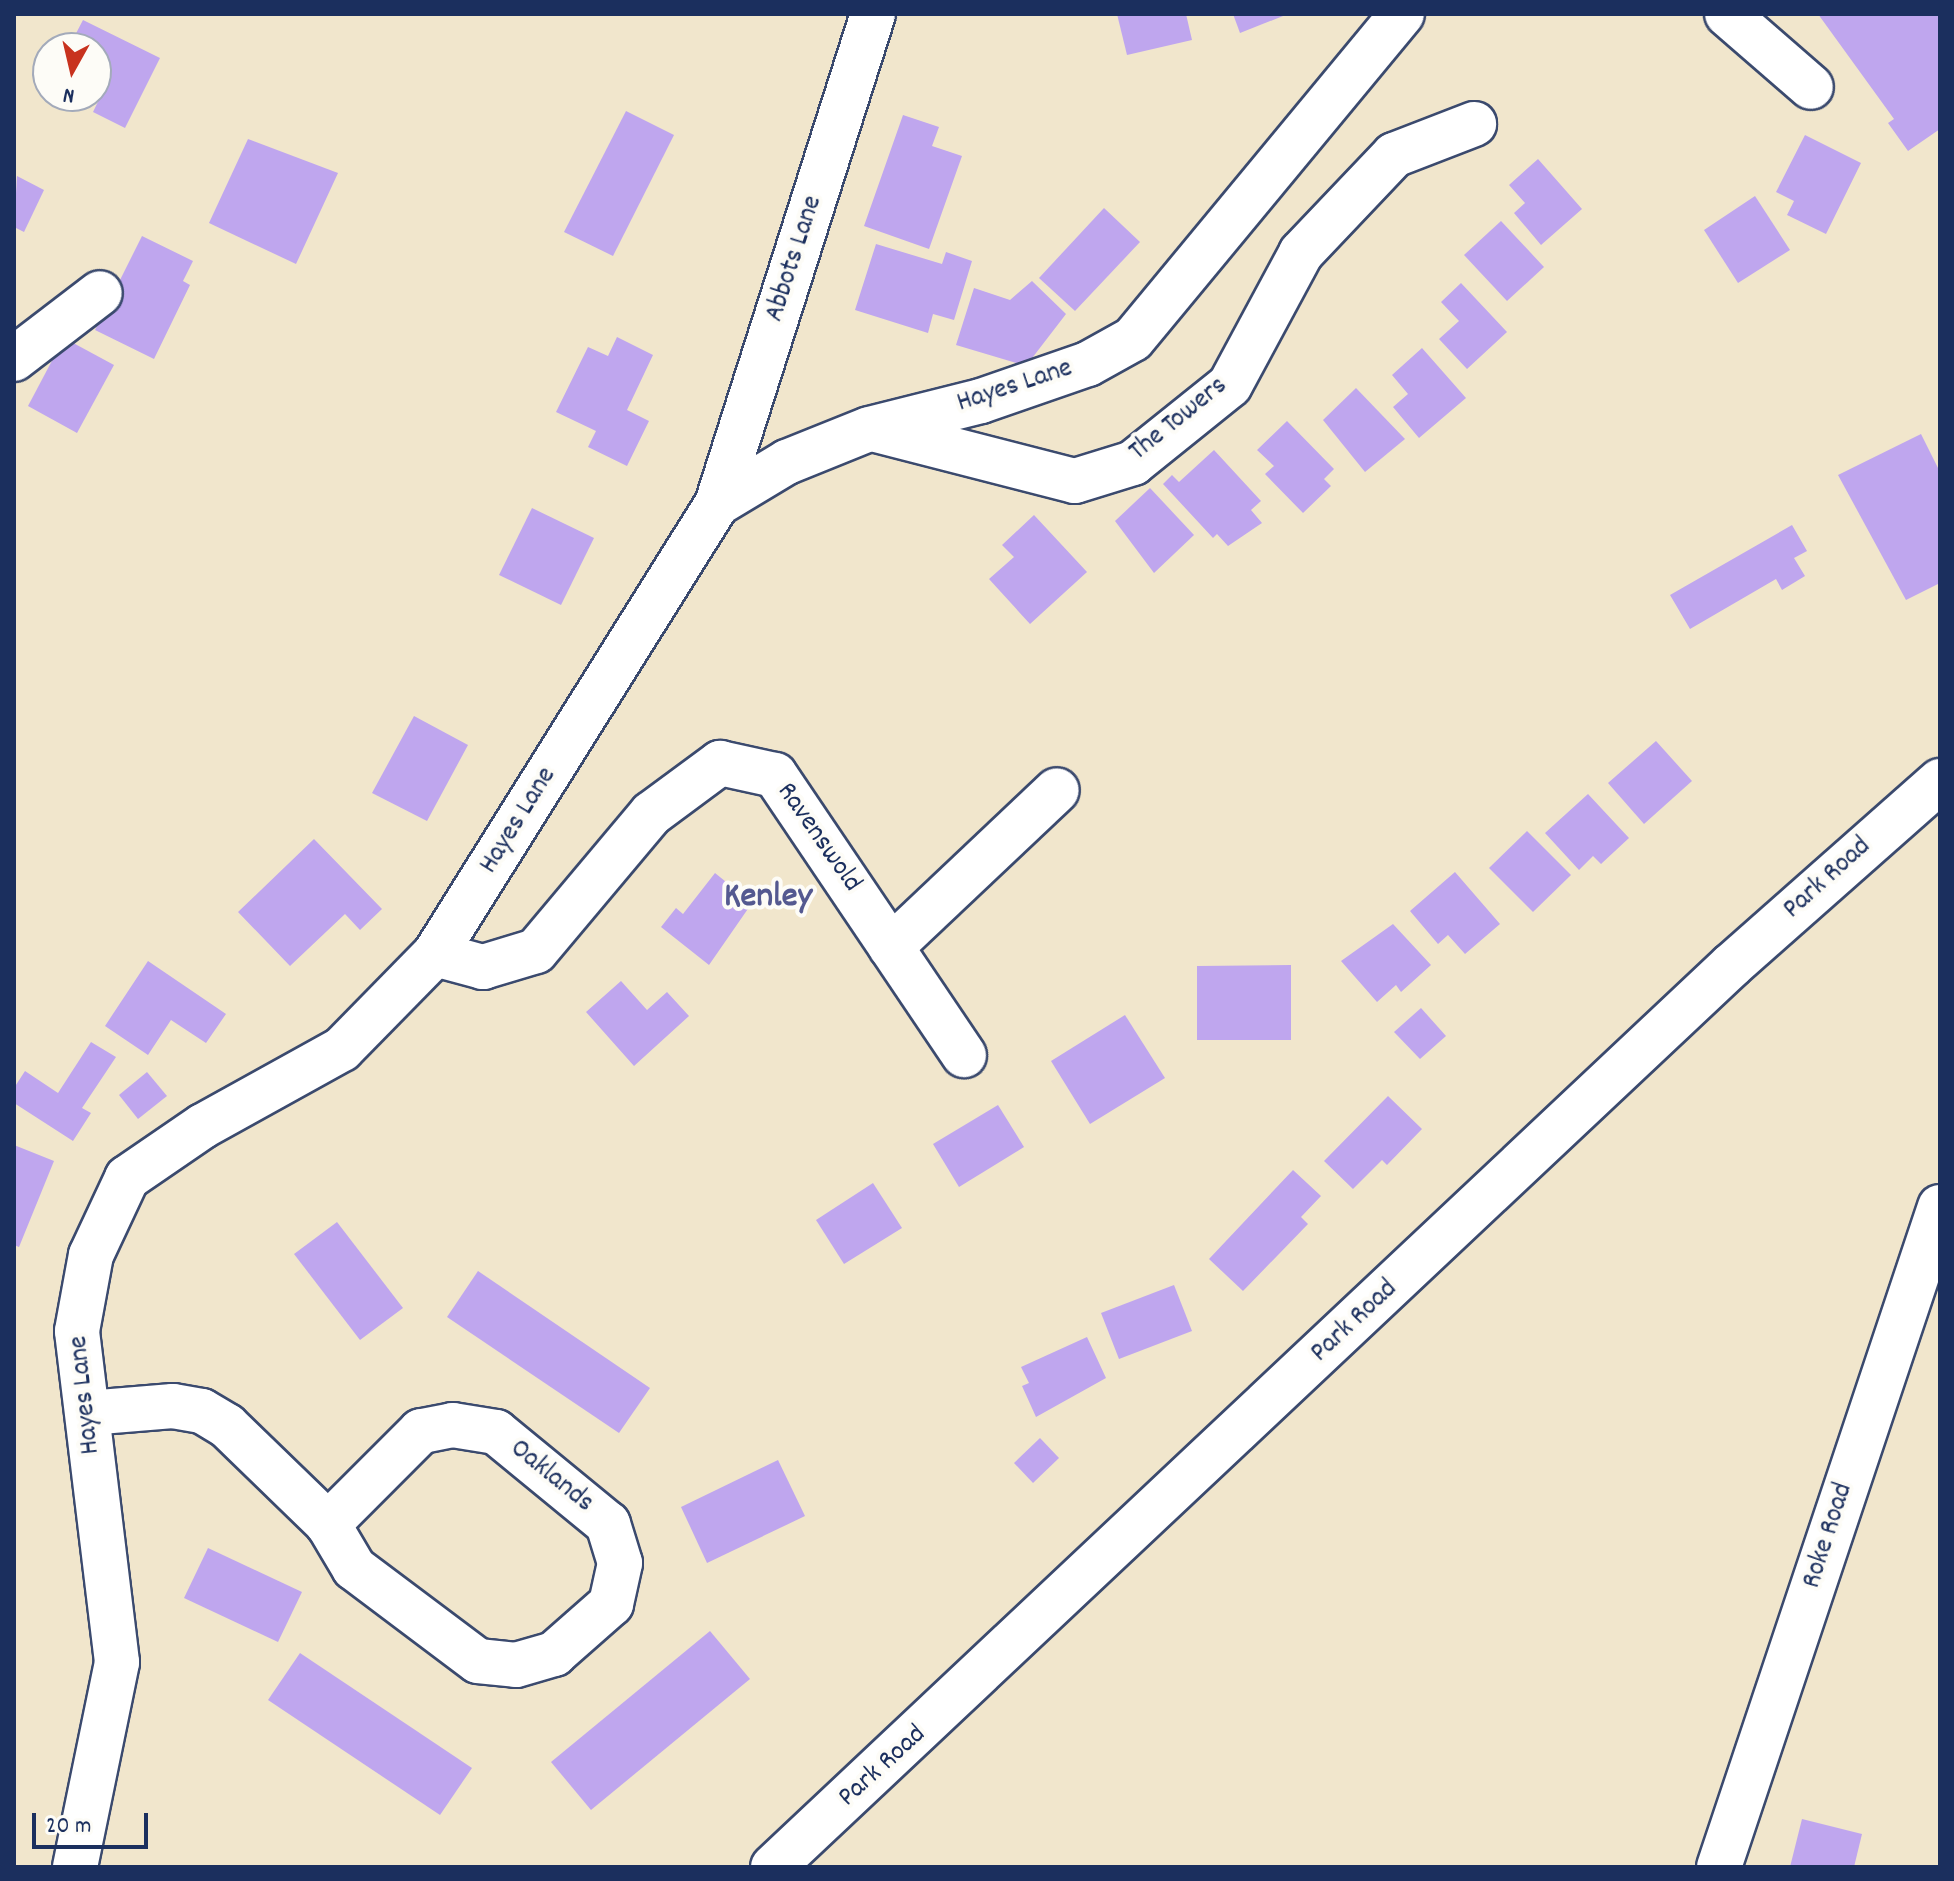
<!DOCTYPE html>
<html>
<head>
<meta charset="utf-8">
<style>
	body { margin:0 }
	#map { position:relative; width:1954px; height:1881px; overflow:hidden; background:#f1e6cc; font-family:Dekko,sans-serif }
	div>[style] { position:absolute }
	.building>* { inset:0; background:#bfa6ee }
	.roads { filter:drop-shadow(2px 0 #3b4a6e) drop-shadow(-2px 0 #3b4a6e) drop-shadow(0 2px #3b4a6e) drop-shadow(0 -2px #3b4a6e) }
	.minor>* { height:44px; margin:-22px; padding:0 22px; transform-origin:22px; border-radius:22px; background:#fff }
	span { translate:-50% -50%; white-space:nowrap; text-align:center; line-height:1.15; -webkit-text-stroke:8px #fdfcf7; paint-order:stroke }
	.street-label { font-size:28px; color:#1b2f5e }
	.district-label { font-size:36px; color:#545990; font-weight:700 }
	.frame { position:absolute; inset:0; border:16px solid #1b2f5e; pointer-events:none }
	.north { position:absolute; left:32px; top:32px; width:80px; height:80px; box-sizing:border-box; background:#fdfcf7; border:2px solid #a3aaba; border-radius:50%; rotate:188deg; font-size:22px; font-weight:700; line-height:32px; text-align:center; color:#1b2f5e }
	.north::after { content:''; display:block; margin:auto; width:28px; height:36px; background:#c8321e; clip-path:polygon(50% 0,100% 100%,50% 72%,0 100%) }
	.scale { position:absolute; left:32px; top:1813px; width:116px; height:36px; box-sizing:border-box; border:4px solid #1b2f5e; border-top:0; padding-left:10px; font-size:24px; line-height:28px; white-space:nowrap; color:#1b2f5e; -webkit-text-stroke:6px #fdfcf7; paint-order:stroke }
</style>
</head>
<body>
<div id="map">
	<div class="building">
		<div style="clip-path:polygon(1117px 14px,1186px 14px,1192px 40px,1127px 55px)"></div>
		<div style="clip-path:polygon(1233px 14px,1288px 14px,1240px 33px)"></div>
		<div style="clip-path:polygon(1818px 14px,1940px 14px,1940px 129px,1908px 151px,1888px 123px,1894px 119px)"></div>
		<div style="clip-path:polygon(83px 20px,160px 58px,125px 128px,93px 112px,109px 79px,96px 73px,96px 48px,71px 43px)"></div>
		<div style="clip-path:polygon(626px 111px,674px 135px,613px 256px,564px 232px)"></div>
		<div style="clip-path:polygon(903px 115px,939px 127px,932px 146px,962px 156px,929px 249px,864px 226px)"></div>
		<div style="clip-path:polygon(1805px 135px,1861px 163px,1826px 234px,1787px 215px,1794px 201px,1776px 192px)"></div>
		<div style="clip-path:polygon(248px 139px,338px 173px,296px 264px,209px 223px)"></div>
		<div style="clip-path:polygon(1538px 159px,1582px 209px,1541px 245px,1514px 213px,1525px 203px,1509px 185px)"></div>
		<div style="clip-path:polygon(17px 176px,44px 190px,24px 232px,14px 227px)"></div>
		<div style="clip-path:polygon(1755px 196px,1790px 250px,1738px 283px,1704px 230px)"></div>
		<div style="clip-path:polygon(1104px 208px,1140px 242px,1075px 311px,1039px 278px)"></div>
		<div style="clip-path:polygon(1501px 221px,1544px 267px,1507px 301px,1464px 255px)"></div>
		<div style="clip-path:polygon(142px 236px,193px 261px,183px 281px,190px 285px,154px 359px,95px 330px)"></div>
		<div style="clip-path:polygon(876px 244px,942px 264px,946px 252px,972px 261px,954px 320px,933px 314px,928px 333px,855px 310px)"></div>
		<div style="clip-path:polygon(1032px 281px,1066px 314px,1026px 366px,956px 345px,974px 288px,1010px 300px)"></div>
		<div style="clip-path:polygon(1461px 283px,1507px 332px,1467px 369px,1439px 339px,1459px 321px,1441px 302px)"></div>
		<div style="clip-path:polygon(617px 337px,653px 355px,627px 410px,649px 421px,627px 466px,588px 447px,596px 431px,556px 412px,588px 347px,608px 356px)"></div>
		<div style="clip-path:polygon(64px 338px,114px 365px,77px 433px,28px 406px)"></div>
		<div style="clip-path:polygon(1422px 348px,1466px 398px,1419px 438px,1393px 407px,1408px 394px,1392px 375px)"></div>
		<div style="clip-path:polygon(1356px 388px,1405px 439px,1365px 472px,1323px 420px)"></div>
		<div style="clip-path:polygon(1287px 421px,1334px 469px,1324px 479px,1331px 486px,1303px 513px,1265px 474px,1274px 466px,1257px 450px)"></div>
		<div style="clip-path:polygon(1921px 434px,1940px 472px,1940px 583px,1906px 600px,1838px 475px)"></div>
		<div style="clip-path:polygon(1214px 450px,1261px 501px,1251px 510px,1262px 523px,1228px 546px,1217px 534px,1213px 538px,1163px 484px,1172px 475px,1179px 482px)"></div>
		<div style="clip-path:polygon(1150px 488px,1194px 535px,1154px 573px,1115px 521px)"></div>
		<div style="clip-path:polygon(532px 508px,594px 538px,561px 605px,499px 575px)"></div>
		<div style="clip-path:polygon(1034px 515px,1087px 572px,1030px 624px,989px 579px,1014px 557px,1002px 545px)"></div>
		<div style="clip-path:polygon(1792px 525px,1807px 551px,1794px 558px,1805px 576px,1782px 590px,1776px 579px,1690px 629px,1670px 595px)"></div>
		<div style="clip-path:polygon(414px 716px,468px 745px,427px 821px,372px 793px)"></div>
		<div style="clip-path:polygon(1656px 741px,1692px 781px,1644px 824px,1608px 783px)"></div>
		<div style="clip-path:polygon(1588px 794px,1629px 838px,1601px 864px,1593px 856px,1579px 870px,1545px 833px)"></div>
		<div style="clip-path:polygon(1527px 831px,1571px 875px,1533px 912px,1489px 868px)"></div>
		<div style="clip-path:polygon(314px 839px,382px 909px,360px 930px,345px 914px,290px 966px,238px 912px)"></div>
		<div style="clip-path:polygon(1455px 872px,1500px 924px,1465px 954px,1448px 935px,1438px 944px,1410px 911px)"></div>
		<div style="clip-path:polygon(715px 873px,752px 903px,709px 965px,661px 927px,676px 908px,683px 914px)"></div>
		<div style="clip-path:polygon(1393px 924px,1431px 965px,1401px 992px,1396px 985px,1377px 1002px,1341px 961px)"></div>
		<div style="clip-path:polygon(148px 961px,226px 1014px,206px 1043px,171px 1020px,148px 1055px,105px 1026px)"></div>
		<div style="clip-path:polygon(1291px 965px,1291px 1040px,1197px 1040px,1197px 966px)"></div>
		<div style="clip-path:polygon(621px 981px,647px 1010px,667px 992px,689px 1016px,634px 1066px,586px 1012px)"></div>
		<div style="clip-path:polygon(1421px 1008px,1446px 1036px,1420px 1059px,1394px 1032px)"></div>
		<div style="clip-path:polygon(1125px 1015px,1165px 1078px,1090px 1124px,1051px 1061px)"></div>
		<div style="clip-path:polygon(91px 1042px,116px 1057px,82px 1108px,91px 1113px,73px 1141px,14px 1103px,14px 1088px,25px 1071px,58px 1093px)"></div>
		<div style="clip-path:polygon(147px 1072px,167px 1096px,138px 1119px,119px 1095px)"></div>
		<div style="clip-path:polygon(1388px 1096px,1422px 1129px,1387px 1165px,1382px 1160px,1353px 1189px,1324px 1161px)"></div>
		<div style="clip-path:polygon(998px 1105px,1024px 1147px,959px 1187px,933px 1144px)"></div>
		<div style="clip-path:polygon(14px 1145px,54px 1161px,19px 1247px,14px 1245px)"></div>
		<div style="clip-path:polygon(1293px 1170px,1321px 1196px,1301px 1217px,1308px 1224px,1243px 1291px,1209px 1259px)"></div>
		<div style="clip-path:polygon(873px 1183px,902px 1228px,844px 1264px,816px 1220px)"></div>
		<div style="clip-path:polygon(337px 1222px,403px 1308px,360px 1340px,294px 1254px)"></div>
		<div style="clip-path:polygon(478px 1271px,650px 1388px,619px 1433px,447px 1317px)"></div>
		<div style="clip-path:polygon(1174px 1285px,1192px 1331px,1119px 1359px,1101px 1313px)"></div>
		<div style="clip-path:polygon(1087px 1337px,1106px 1378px,1036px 1417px,1022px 1386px,1029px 1383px,1021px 1367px)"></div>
		<div style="clip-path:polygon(1040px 1438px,1059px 1458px,1033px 1483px,1014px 1463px)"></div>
		<div style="clip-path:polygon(778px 1460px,805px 1516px,707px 1563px,681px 1507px)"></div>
		<div style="clip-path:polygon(208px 1548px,302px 1592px,278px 1642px,184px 1598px)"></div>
		<div style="clip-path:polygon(710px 1631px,750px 1679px,591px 1810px,551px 1762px)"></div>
		<div style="clip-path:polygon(300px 1653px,472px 1768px,440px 1815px,268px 1700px)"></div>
		<div style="clip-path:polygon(1802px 1819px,1862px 1834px,1854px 1867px,1790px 1867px)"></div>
	</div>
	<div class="roads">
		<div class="minor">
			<div style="left:1727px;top:14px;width:111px;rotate:41deg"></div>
			<div style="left:14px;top:359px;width:108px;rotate:-37.5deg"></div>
			<div style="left:876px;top:430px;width:205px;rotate:14.4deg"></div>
			<div style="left:1075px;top:481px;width:61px;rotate:-17.2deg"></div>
			<div style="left:1133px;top:463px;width:124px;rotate:-38.8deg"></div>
			<div style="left:1230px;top:385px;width:150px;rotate:-61.7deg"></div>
			<div style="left:1301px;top:253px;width:135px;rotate:-46.5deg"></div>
			<div style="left:1394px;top:155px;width:86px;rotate:-21.2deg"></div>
			<div style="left:717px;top:504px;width:514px;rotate:-72.34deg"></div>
			<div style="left:891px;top:947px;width:228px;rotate:-43.4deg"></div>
			<div style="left:435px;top:954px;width:50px;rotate:15.2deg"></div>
			<div style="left:483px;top:967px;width:55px;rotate:-16.8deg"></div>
			<div style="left:536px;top:951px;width:179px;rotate:-50deg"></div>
			<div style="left:651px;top:814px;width:86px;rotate:-36.5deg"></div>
			<div style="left:720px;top:763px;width:56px;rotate:12.3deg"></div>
			<div style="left:775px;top:775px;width:338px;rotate:56deg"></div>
			<div style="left:88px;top:1413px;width:85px;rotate:-4.7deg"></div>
			<div style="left:173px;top:1406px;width:29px;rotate:10deg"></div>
			<div style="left:202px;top:1411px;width:29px;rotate:31deg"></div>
			<div style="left:227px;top:1426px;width:141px;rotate:44.1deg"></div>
			<div style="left:328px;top:1524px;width:51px;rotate:59.4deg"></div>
			<div style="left:354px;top:1568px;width:155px;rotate:36.9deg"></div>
			<div style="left:478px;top:1661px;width:38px;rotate:6deg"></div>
			<div style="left:516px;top:1665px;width:40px;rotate:-16deg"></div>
			<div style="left:554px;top:1654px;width:76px;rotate:-41.3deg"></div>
			<div style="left:611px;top:1604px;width:42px;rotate:-77.6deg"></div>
			<div style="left:620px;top:1563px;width:41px;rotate:-107.1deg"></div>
			<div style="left:608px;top:1524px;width:145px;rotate:-140.6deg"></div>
			<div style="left:496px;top:1432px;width:44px;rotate:-170.8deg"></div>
			<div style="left:453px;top:1425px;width:33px;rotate:169deg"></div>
			<div style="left:421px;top:1431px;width:132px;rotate:135deg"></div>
			<div style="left:75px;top:1867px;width:209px;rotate:-78.4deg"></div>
			<div style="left:117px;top:1662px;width:333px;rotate:-96.9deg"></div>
			<div style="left:77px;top:1331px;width:77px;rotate:-79.6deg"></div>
			<div style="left:91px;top:1255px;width:85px;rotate:-64.9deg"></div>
			<div style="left:127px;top:1178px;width:92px;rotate:-34.4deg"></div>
			<div style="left:203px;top:1126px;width:159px;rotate:-29deg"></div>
			<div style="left:342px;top:1049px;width:133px;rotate:-45.6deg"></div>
			<div style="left:435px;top:954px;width:531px;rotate:-57.93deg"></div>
			<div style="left:717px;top:504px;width:82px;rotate:-31deg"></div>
			<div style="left:787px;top:462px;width:88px;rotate:-21.9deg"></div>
			<div style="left:869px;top:429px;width:115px;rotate:-14deg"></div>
			<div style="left:981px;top:401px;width:113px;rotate:-19.1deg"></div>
			<div style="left:1088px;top:364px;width:51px;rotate:-29.1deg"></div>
			<div style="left:1133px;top:339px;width:422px;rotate:-50.4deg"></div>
			<div style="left:773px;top:1867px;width:1317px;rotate:-43.25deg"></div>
			<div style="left:1732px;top:965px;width:278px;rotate:-41.5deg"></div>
			<div style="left:1719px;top:1867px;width:696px;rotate:-71.49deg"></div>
		</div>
	</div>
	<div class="street-label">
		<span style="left:795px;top:259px;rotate:-72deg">Abbots Lane</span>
		<span style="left:1015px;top:387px;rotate:-18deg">Hayes Lane</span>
		<span style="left:1179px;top:420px;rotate:-39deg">The Towers</span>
		<span style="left:519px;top:821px;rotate:-58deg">Hayes Lane</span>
		<span style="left:818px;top:838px;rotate:55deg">Ravenswold</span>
		<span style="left:1828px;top:879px;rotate:-42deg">Park Road</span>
		<span style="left:1355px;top:1322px;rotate:-43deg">Park Road</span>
		<span style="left:86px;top:1395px;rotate:-96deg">Hayes Lane</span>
		<span style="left:551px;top:1477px;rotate:39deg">Oaklands</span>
		<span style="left:1829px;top:1536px;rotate:-72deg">Roke Road</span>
		<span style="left:883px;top:1767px;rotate:-42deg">Park Road</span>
	</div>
	<div class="district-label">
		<span style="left:768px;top:899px">Kenley</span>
	</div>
	<div class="frame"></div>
	<div class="north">N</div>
	<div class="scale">20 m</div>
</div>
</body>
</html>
